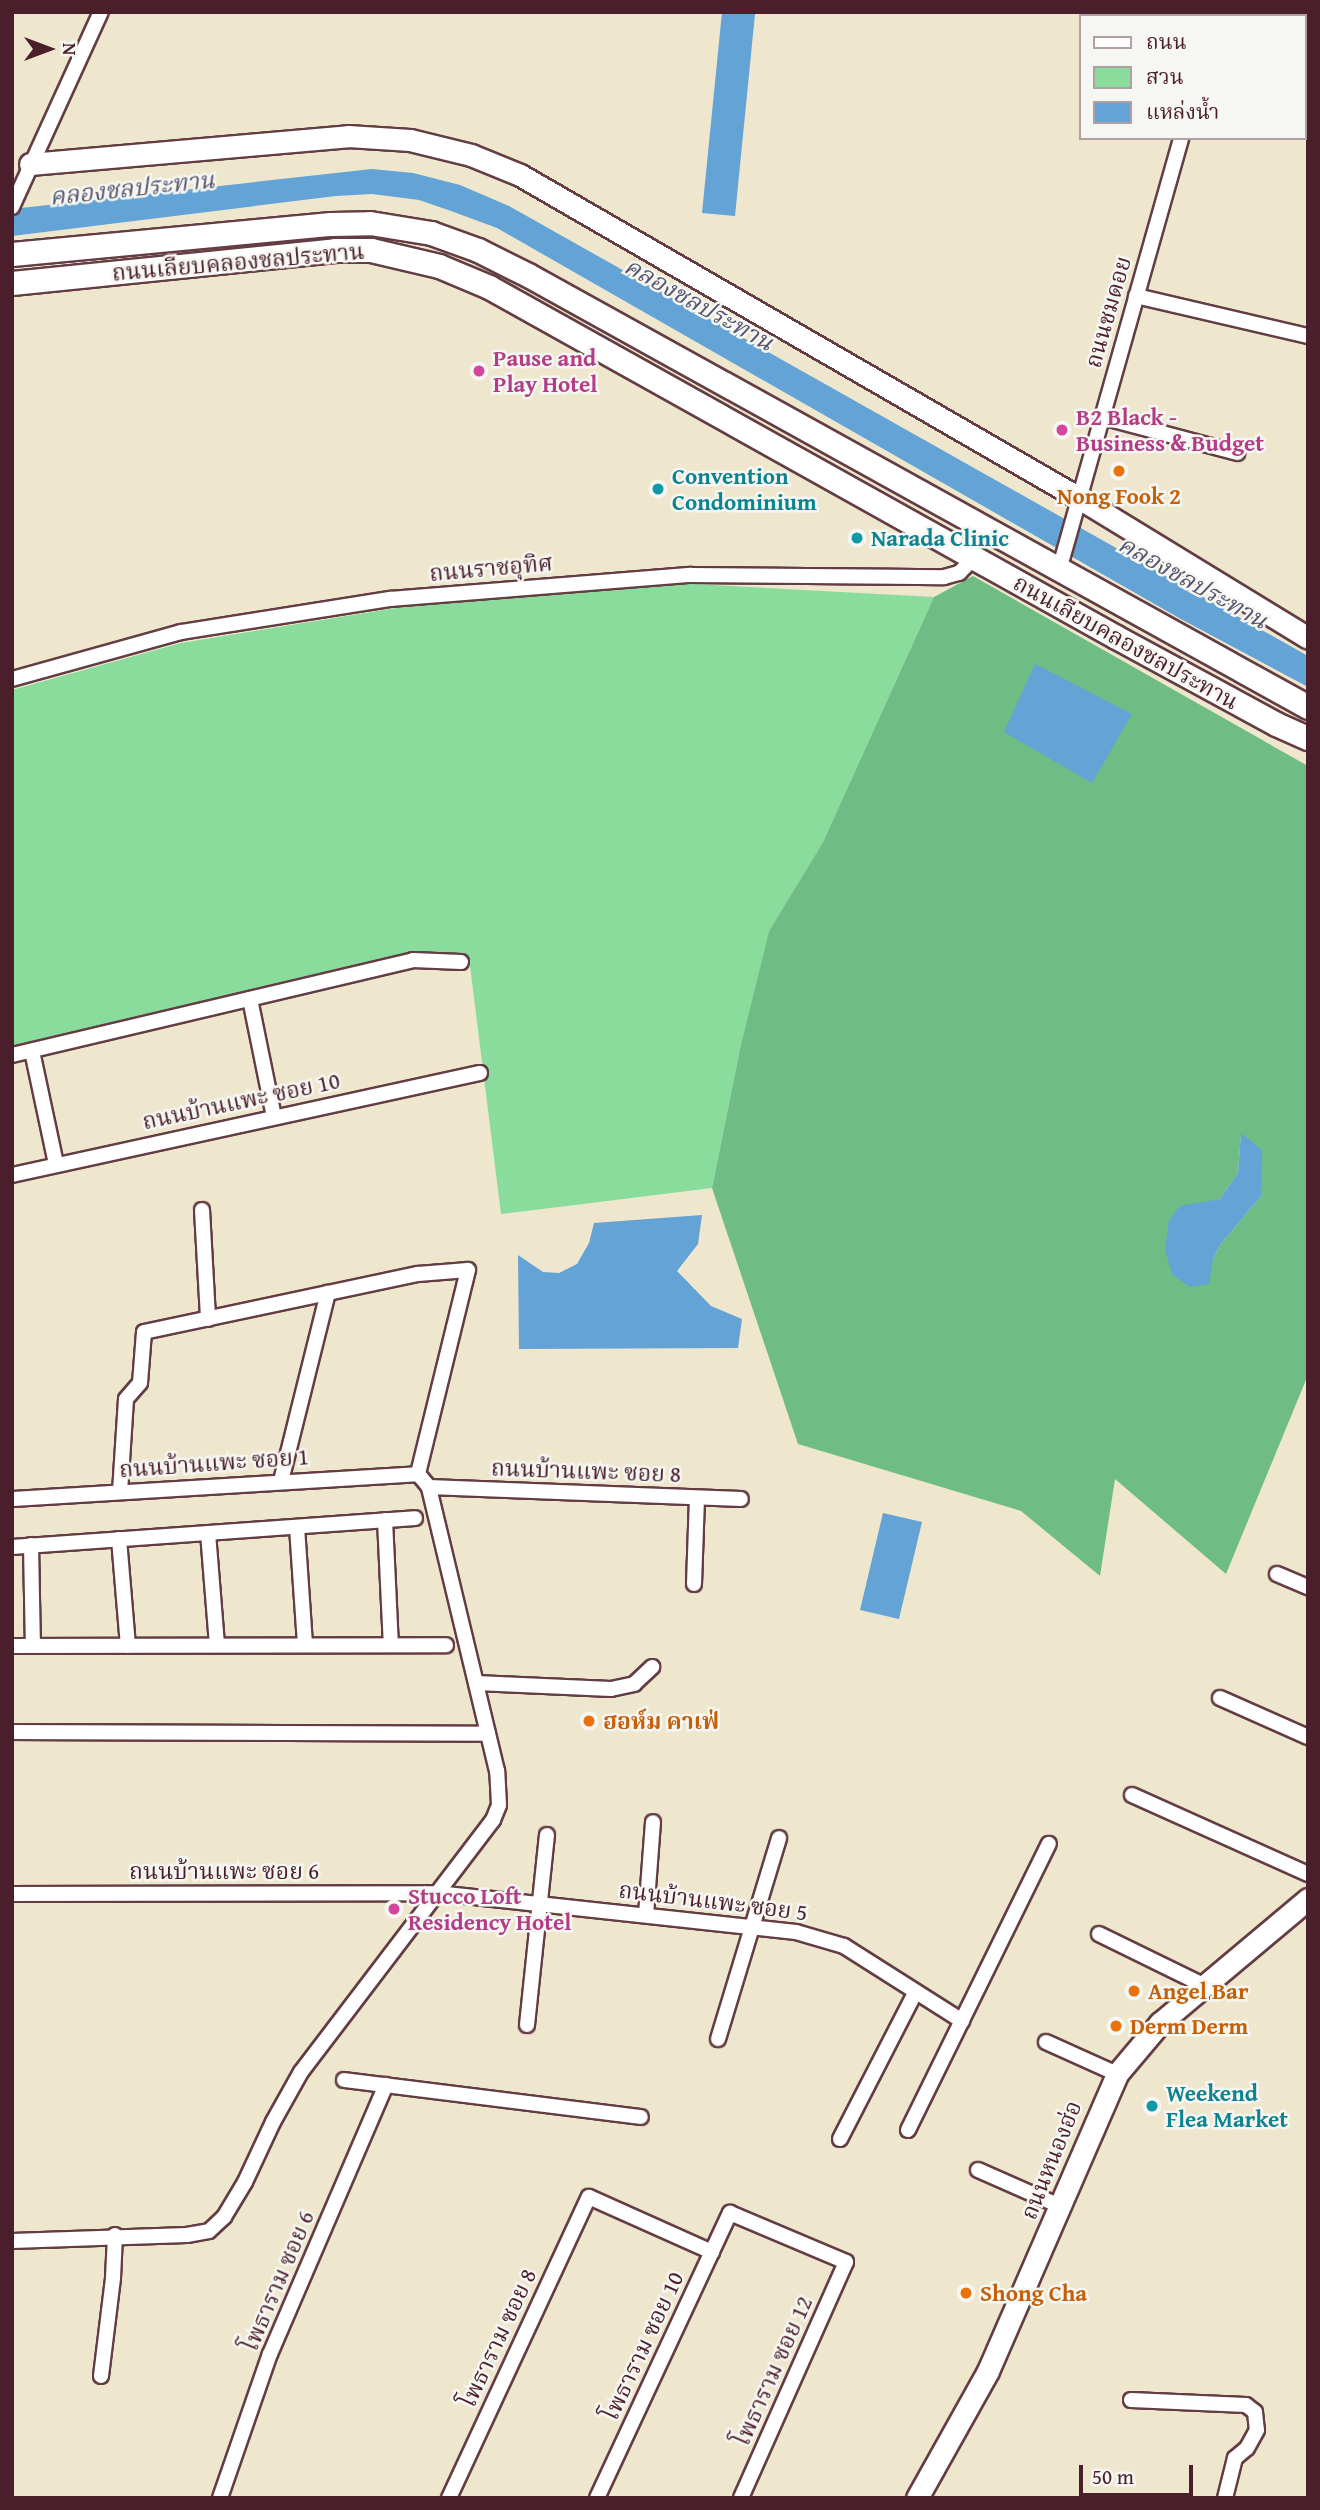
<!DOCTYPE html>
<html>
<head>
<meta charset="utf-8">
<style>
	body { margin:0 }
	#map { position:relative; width:1320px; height:2510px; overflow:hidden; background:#eee7ce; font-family:"Gentium Book Plus","Noto Serif Thai",serif }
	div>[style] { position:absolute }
	.green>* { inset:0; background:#8adc9d }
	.forest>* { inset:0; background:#6fbc84 }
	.water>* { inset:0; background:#63a3d6 }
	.roads { filter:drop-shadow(2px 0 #633d43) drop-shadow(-2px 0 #633d43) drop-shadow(0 2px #633d43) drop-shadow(0 -2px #633d43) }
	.street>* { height:14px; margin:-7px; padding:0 7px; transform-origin:7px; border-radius:7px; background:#fff }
	.secondary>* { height:21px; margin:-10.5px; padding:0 10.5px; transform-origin:10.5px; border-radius:10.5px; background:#fff }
	.primary>* { height:23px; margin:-11.5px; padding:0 11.5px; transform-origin:11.5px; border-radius:11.5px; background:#fff }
	.dots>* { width:19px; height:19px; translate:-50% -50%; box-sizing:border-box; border:4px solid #f6f6f2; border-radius:50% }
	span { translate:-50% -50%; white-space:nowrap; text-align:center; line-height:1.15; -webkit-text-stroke:5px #f6f6f2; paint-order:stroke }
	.street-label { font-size:23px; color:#4a1f2b }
	.hotel-label { font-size:23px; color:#b23c85; font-weight:700 }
	.left { translate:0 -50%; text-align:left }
	.culture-label { font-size:23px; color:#0d838f; font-weight:700 }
	.food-label { font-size:23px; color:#c56008; font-weight:700 }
	.water-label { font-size:24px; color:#54546f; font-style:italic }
	.frame { position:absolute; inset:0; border:14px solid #4a1f2b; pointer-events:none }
	.legend { position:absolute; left:1079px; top:14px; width:228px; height:126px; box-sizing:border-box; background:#f6f6f2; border:2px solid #b1a0a2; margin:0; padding:9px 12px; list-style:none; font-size:21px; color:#4a1f2b }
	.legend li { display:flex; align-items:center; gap:14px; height:35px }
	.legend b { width:35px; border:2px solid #b1a0a2 }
	.north { position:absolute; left:14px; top:14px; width:70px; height:70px; -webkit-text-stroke:5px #f6f6f2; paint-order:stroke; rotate:90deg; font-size:19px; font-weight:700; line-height:28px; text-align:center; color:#4a1f2b }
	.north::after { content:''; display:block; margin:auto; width:24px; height:32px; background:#4a1f2b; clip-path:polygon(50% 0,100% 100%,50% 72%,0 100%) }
	.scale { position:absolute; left:1079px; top:2465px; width:114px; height:32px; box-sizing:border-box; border:4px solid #4a1f2b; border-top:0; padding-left:9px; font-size:21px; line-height:24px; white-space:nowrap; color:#4a1f2b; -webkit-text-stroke:5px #f6f6f2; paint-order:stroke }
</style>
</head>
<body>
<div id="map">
	<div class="green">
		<div style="clip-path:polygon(677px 583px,934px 597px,823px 842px,769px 931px,741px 1044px,712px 1188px,501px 1214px,469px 958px,399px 955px,12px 1048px,12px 690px,181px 643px,402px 607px)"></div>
	</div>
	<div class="forest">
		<div style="clip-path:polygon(evenodd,973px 576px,1308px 766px,1308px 1375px,1226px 1574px,1115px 1479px,1100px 1576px,1021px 1511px,798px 1444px,712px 1188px,741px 1044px,769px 931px,823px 842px,934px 597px,973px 576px,1241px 1134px,1261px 1196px,1220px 1245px,1213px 1259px,1201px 1204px,1220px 1199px,1238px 1173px,1241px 1134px)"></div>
	</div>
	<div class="water">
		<div style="clip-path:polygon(722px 12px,755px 14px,735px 216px,702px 213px)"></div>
		<div style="clip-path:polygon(372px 169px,413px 173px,460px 185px,509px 206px,1308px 656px,1308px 687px,1179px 618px,497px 228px,451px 211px,419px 200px,372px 194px,336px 196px,12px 236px,12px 209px)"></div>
		<div style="clip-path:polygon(1035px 664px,1132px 714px,1092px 783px,1004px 732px)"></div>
		<div style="clip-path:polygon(1241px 1133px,1262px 1150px,1261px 1196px,1220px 1245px,1213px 1259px,1209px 1284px,1190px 1287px,1172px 1274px,1165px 1250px,1169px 1220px,1180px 1206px,1220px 1199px,1238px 1173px)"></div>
		<div style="clip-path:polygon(702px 1215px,698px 1244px,677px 1271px,711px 1306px,742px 1319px,738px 1348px,519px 1349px,518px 1255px,543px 1272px,559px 1273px,577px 1264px,589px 1243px,594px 1223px)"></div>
		<div style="clip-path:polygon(883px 1513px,922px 1522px,899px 1619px,860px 1610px)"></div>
	</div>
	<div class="roads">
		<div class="street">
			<div style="left:1266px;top:12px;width:14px;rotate:17deg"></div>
			<div style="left:1215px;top:16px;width:4px;rotate:-76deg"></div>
			<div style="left:1304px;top:22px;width:4px;rotate:14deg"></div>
			<div style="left:12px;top:207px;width:214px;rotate:-65.5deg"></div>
			<div style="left:1136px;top:296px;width:177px;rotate:13.1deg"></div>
			<div style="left:1102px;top:417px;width:140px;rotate:14.9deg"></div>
			<div style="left:1059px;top:570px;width:449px;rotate:-74.2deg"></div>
			<div style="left:12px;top:679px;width:175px;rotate:-15.5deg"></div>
			<div style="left:181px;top:632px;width:212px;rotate:-9deg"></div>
			<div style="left:390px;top:599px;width:302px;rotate:-4.6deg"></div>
			<div style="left:691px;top:575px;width:253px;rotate:0.5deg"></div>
			<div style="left:944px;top:577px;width:16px;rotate:-15deg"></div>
			<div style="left:959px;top:573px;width:21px;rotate:-45deg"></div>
			<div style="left:250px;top:999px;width:120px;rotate:78.5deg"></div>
			<div style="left:32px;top:1051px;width:116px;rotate:78deg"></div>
			<div style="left:12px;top:1055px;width:412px;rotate:-13.3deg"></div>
			<div style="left:413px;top:960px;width:48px;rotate:2.4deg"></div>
			<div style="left:12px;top:1175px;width:479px;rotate:-12.3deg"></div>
			<div style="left:202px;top:1210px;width:109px;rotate:86.8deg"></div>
			<div style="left:281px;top:1481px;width:194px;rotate:-76deg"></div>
			<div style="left:429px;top:1487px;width:312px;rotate:2.2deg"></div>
			<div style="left:120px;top:1492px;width:93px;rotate:-86.3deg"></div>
			<div style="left:126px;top:1399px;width:21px;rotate:-49deg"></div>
			<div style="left:140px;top:1383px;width:51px;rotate:-85.5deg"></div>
			<div style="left:144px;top:1332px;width:280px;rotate:-12deg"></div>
			<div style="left:418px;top:1274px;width:50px;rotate:-4.6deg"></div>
			<div style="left:468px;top:1270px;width:210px;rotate:103.8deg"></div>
			<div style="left:12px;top:1499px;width:407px;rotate:-3.5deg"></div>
			<div style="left:385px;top:1520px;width:125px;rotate:87.3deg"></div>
			<div style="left:297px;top:1527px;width:118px;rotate:86.1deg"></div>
			<div style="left:208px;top:1533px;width:112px;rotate:85.4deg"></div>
			<div style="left:119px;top:1539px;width:107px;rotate:85.2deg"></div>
			<div style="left:31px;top:1545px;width:101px;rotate:88.9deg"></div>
			<div style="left:12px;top:1547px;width:404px;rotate:-4.1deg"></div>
			<div style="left:1277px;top:1574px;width:34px;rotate:23deg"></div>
			<div style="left:694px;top:1584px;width:86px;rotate:-88deg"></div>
			<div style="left:12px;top:1646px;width:434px;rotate:-0.1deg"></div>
			<div style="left:476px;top:1683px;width:135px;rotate:2.5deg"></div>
			<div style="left:611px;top:1689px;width:24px;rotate:-12deg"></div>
			<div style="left:634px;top:1684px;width:25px;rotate:-43deg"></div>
			<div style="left:1220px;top:1698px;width:96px;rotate:23.9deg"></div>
			<div style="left:12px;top:1732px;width:476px;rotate:0.2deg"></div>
			<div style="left:1132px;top:1795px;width:193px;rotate:24.2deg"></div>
			<div style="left:12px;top:1894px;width:425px;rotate:-0.1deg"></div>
			<div style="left:437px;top:1893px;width:361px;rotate:6.2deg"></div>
			<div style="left:796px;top:1932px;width:50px;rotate:16.3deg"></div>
			<div style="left:844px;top:1946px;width:140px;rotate:32.4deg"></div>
			<div style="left:646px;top:1915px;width:93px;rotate:-85.7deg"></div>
			<div style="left:1099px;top:1934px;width:116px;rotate:26.1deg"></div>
			<div style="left:527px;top:2025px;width:191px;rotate:-84deg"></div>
			<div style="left:718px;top:2039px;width:210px;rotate:-73.1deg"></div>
			<div style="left:1046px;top:2042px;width:78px;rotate:24.3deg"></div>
			<div style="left:344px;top:2080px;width:299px;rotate:7.1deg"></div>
			<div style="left:908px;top:2130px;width:319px;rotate:-63.8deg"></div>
			<div style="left:840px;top:2139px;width:164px;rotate:-62.8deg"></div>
			<div style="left:978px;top:2170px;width:92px;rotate:23.8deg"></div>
			<div style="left:12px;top:2241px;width:175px;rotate:-2deg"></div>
			<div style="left:187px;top:2235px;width:22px;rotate:-10deg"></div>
			<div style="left:209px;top:2231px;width:21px;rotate:-43deg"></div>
			<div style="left:224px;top:2217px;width:41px;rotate:-59deg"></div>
			<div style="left:245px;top:2182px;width:66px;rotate:-65deg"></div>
			<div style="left:273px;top:2122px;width:57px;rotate:-60.8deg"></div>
			<div style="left:301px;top:2072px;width:317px;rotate:-52.7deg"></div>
			<div style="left:493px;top:1820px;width:16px;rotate:-68deg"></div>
			<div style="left:499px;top:1805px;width:34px;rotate:-93deg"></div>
			<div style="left:497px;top:1771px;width:292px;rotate:-103.5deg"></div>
			<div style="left:429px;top:1487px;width:17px;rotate:-130deg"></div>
			<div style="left:101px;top:2376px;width:99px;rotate:-83deg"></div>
			<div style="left:113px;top:2278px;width:43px;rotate:-87.3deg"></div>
			<div style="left:1131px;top:2400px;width:115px;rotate:2.5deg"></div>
			<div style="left:1246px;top:2405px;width:11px;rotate:38deg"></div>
			<div style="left:1255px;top:2412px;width:18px;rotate:84deg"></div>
			<div style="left:1257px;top:2430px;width:21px;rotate:119deg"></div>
			<div style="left:1247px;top:2448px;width:16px;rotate:140deg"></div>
			<div style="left:1235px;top:2458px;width:41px;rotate:104deg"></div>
			<div style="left:220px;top:2498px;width:152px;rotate:-70.9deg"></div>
			<div style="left:270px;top:2354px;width:293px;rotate:-66.7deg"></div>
			<div style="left:449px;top:2498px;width:332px;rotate:-65.1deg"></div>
			<div style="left:589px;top:2197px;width:135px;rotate:24.1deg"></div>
			<div style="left:597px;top:2498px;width:315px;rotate:-65deg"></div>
			<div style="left:730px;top:2213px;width:126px;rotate:22.9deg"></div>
			<div style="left:846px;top:2262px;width:258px;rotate:114deg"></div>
		</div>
		<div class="secondary">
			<div style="left:30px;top:164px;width:319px;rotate:-5deg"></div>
			<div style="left:348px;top:136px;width:62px;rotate:3.7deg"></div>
			<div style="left:410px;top:140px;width:63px;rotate:13.8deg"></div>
			<div style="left:471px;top:155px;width:53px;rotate:22.2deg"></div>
			<div style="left:520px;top:175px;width:646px;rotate:30.02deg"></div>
			<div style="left:1079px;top:498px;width:268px;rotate:31.4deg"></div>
			<div style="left:917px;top:2498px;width:145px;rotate:-60.8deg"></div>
			<div style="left:988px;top:2371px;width:324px;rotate:-66.5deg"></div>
			<div style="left:1117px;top:2074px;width:67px;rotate:-49.9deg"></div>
			<div style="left:1160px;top:2023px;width:193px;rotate:-40deg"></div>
		</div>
		<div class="primary">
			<div style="left:12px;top:254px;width:320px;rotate:-5.4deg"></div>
			<div style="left:331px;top:224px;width:39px;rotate:-1deg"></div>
			<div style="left:370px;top:223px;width:62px;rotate:9.3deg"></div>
			<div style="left:431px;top:233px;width:50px;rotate:19.9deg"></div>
			<div style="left:478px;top:250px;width:56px;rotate:26.6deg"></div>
			<div style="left:528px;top:275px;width:892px;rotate:28.98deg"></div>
			<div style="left:12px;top:283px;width:325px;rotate:-5.8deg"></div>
			<div style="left:335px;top:250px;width:36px"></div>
			<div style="left:371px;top:250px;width:70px;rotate:13.2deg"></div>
			<div style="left:439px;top:266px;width:54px;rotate:22.8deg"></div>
			<div style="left:489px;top:287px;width:718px;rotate:29.17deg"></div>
			<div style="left:1116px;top:637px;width:182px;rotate:28.5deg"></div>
			<div style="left:1276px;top:724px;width:35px;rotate:24deg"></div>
		</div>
	</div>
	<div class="dots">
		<div style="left:479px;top:371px;background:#d1479c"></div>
		<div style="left:1062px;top:430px;background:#d1479c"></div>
		<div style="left:1119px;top:471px;background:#e8710a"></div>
		<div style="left:658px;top:489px;background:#0f9aa8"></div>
		<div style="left:857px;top:538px;background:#0f9aa8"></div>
		<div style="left:589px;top:1721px;background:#e8710a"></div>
		<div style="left:394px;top:1909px;background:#d1479c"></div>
		<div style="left:1134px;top:1991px;background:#e8710a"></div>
		<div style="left:1116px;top:2026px;background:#e8710a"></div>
		<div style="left:1152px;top:2106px;background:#0f9aa8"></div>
		<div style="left:966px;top:2293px;background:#e8710a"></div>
	</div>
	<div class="street-label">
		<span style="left:238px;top:262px;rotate:-5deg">ถนนเลียบคลองชลประทาน</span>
		<span style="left:1108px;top:312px;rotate:-74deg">ถนนชมดอย</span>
		<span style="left:491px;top:568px;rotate:-5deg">ถนนราชอุทิศ</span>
		<span style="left:1126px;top:642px;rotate:29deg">ถนนเลียบคลองชลประทาน</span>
		<span style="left:241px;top:1101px;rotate:-12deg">ถนนบ้านแพะ ซอย 10</span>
		<span style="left:214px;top:1463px;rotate:-4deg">ถนนบ้านแพะ ซอย 1</span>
		<span style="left:586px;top:1471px;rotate:2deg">ถนนบ้านแพะ ซอย 8</span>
		<span style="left:224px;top:1871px">ถนนบ้านแพะ ซอย 6</span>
		<span style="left:713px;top:1901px;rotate:7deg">ถนนบ้านแพะ ซอย 5</span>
		<span style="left:1051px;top:2160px;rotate:-68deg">ถนนหนองฮ่อ</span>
		<span style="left:278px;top:2281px;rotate:-67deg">โพธาราม ซอย 6</span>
		<span style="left:498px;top:2338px;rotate:-65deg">โพธาราม ซอย 8</span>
		<span style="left:643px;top:2346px;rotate:-65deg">โพธาราม ซอย 10</span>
		<span style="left:773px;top:2371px;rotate:-66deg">โพธาราม ซอย 12</span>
	</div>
	<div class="hotel-label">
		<span class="left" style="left:493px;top:371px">Pause and<br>Play Hotel</span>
		<span class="left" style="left:1076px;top:430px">B2 Black -<br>Business &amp; Budget</span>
		<span class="left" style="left:408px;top:1909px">Stucco Loft<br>Residency Hotel</span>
	</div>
	<div class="culture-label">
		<span class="left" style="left:672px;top:489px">Convention<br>Condominium</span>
		<span class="left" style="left:871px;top:538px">Narada Clinic</span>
		<span class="left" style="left:1166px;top:2106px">Weekend<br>Flea Market</span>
	</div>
	<div class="food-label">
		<span style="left:1119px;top:496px">Nong Fook 2</span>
		<span class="left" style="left:603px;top:1721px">ฮอห์ม คาเฟ่</span>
		<span class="left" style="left:1148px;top:1991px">Angel Bar</span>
		<span class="left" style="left:1130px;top:2026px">Derm Derm</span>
		<span class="left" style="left:980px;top:2293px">Shong Cha</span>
	</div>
	<div class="water-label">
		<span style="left:132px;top:188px;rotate:-6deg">คลองชลประทาน</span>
		<span style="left:699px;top:304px;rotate:29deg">คลองชลประทาน</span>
		<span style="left:1193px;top:582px;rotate:29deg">คลองชลประทาน</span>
	</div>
	<div class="frame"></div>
	<ul class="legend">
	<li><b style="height:9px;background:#fff"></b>ถนน</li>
	<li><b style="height:19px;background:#8adc9d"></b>สวน</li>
	<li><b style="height:19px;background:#63a3d6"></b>แหล่งน้ำ</li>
	</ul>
	<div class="north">N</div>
	<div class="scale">50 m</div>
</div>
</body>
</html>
